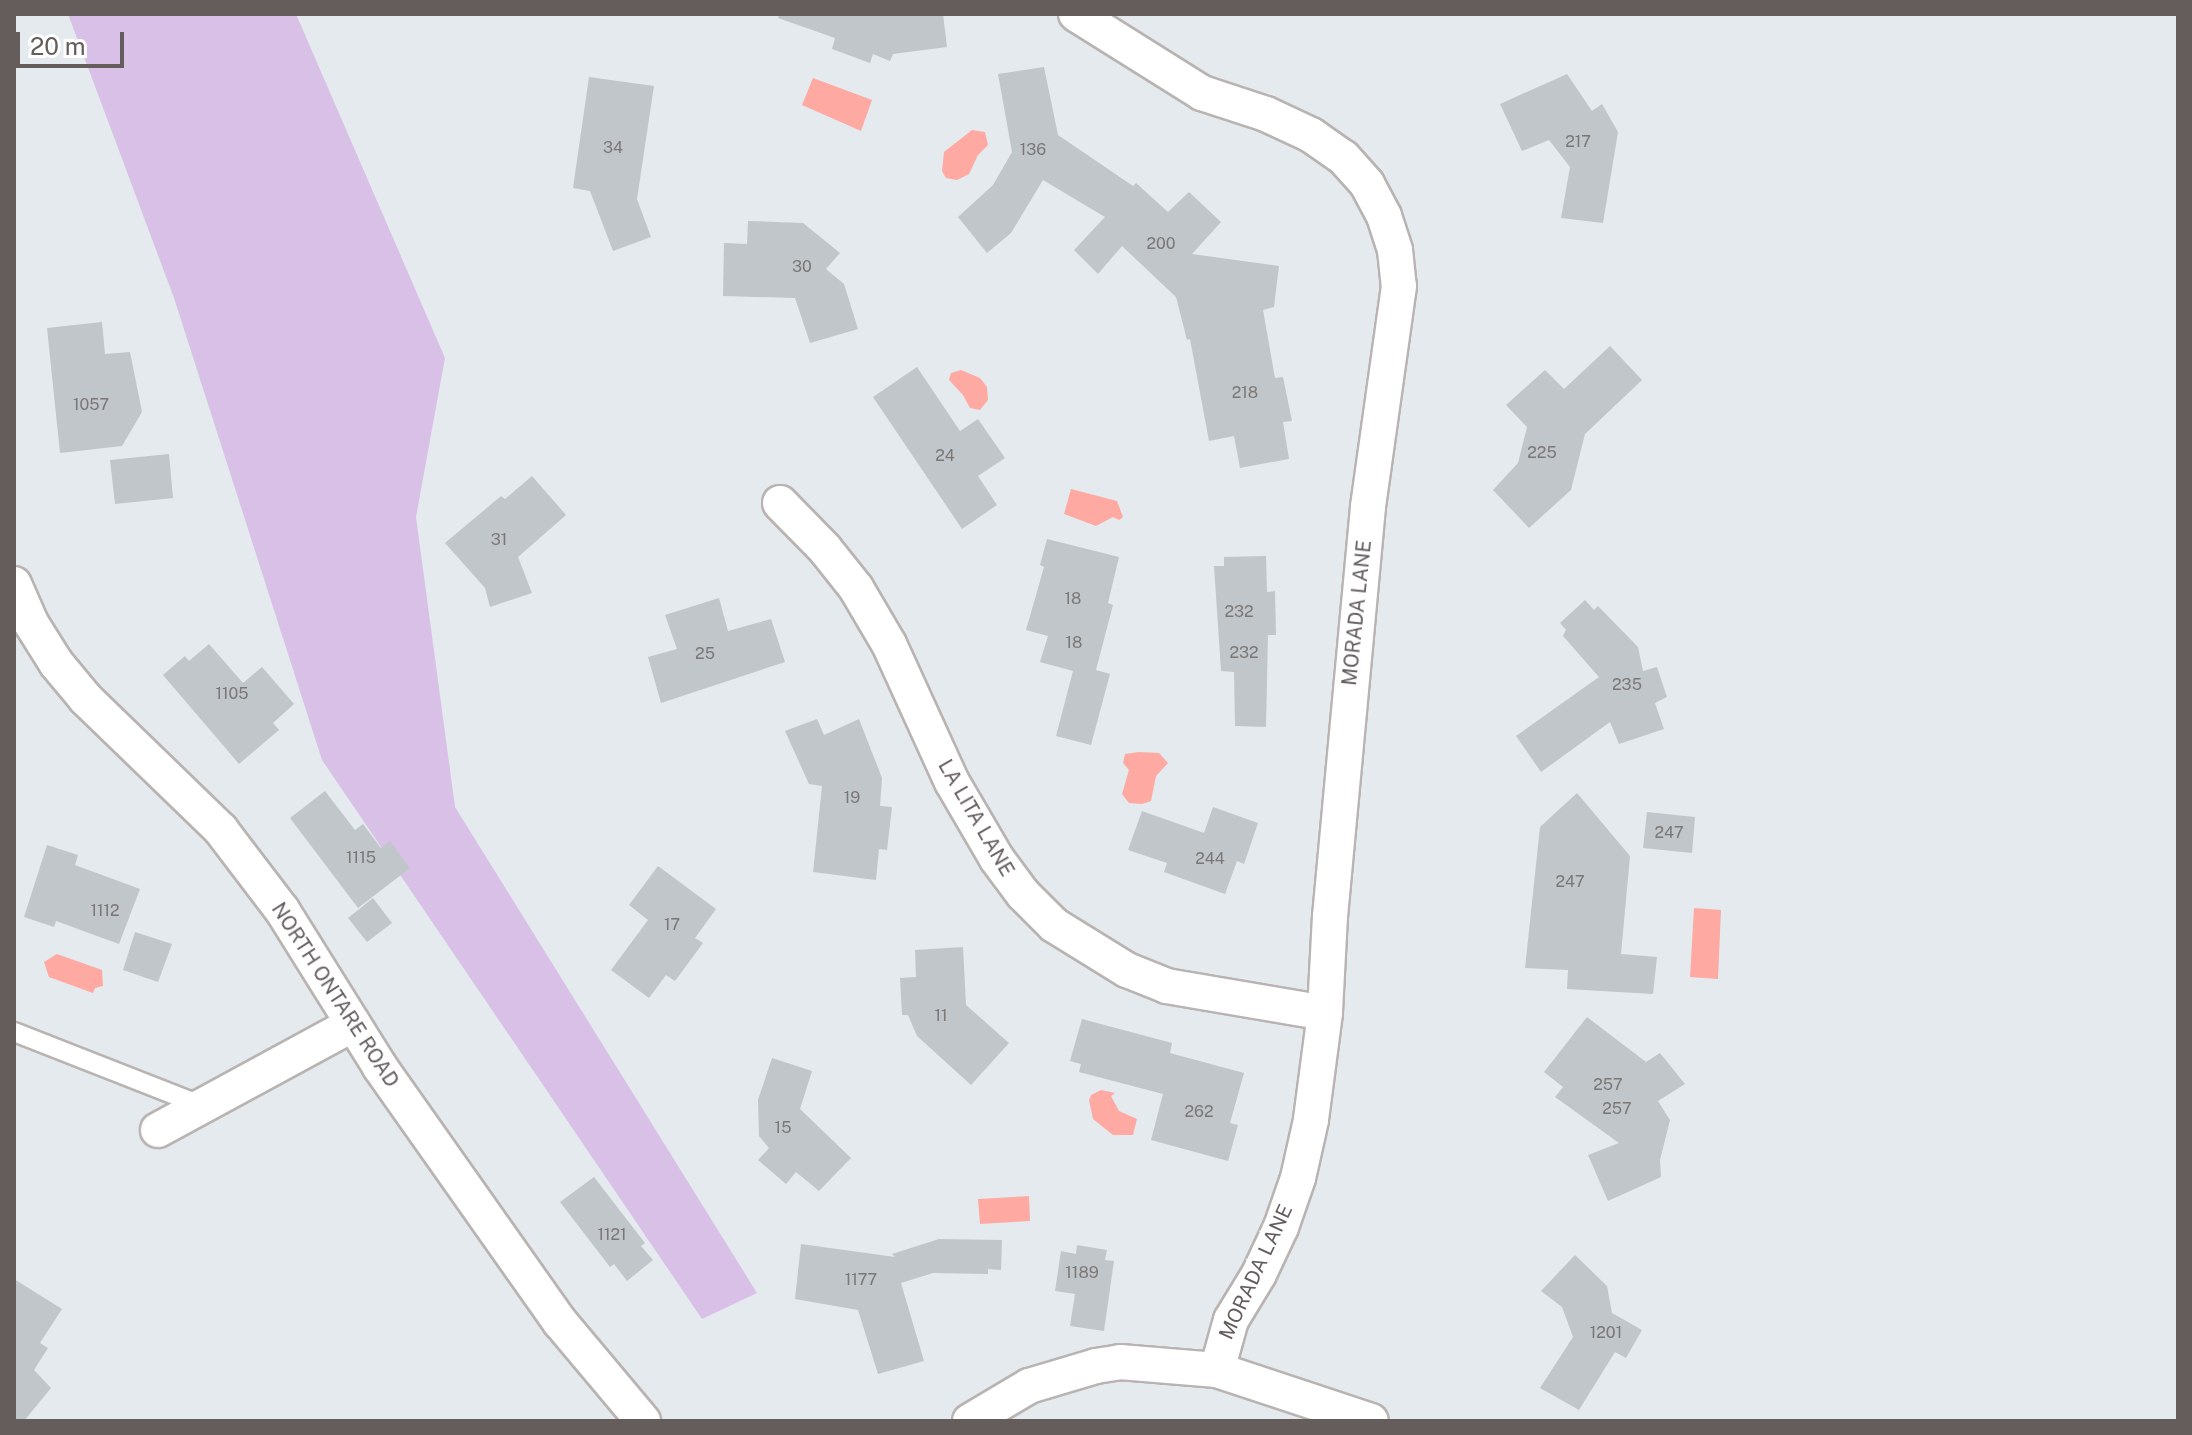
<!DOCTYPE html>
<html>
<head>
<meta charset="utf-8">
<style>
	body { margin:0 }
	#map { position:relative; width:2192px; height:1435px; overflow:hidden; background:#e4eaee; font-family:"Public Sans",sans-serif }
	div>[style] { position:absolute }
	.green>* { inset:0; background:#d8c0e6 }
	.water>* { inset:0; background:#ffa9a3 }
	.building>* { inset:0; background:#c0c6c9 }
	.roads { filter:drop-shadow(2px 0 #b9b3b1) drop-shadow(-2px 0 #b9b3b1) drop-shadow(0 2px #b9b3b1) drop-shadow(0 -2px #b9b3b1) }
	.service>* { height:18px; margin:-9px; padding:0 9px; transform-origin:9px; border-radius:9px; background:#fff }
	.minor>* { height:34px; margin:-17px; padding:0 17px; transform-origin:17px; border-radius:17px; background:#fff }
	span { translate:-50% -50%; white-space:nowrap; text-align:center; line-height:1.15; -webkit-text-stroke:6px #fff; paint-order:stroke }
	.number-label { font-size:16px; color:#7b7777 }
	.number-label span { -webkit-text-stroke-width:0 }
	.street-label { font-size:20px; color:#645d5c }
	.frame { position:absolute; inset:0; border:16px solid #645d5c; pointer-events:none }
	.scale { position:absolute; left:16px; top:32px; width:108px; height:36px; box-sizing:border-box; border:4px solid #645d5c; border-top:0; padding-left:10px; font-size:24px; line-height:28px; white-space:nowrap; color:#645d5c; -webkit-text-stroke:6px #fff; paint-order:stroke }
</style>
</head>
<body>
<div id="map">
	<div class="green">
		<div style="clip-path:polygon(68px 14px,296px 14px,445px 358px,416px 517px,455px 807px,757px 1293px,702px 1319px,322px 760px,174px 298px)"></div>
	</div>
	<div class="water">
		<div style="clip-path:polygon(813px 78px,872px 100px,861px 131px,802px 105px)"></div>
		<div style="clip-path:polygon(972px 130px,985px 132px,988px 145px,978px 155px,969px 174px,957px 180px,946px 178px,942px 171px,944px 152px)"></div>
		<div style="clip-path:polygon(961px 370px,980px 378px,987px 387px,988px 400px,980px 410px,970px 408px,963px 395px,949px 380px,951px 373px)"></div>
		<div style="clip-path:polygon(1071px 489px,1117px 501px,1123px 517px,1119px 520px,1113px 517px,1096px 526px,1064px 514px)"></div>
		<div style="clip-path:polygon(1139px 752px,1159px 753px,1168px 763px,1156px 776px,1151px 801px,1142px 804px,1129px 803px,1122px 794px,1129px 770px,1123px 763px,1125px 754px)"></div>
		<div style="clip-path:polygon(1694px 908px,1721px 910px,1718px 979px,1690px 977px)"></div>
		<div style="clip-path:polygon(57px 954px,102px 970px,103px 986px,95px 988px,93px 993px,49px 977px,44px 962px)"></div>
		<div style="clip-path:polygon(1101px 1090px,1115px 1093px,1111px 1096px,1119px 1111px,1137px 1119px,1133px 1135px,1113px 1135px,1093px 1119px,1089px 1100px,1091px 1095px)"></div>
		<div style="clip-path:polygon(1029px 1196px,1030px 1221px,980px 1224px,978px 1199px)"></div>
	</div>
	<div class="building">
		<div style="clip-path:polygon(779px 14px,943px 14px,947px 47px,893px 54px,890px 61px,873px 54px,870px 63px,832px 49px,835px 38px,778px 18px)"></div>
		<div style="clip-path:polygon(1044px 67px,1058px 135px,1133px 186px,1136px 183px,1168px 212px,1189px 192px,1221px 222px,1192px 254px,1279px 266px,1274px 307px,1263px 310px,1275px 378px,1283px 377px,1292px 421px,1283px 422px,1289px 459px,1240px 468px,1234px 436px,1209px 441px,1190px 339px,1187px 340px,1176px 297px,1122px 246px,1098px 274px,1074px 250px,1105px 217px,1043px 180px,1011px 233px,987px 253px,958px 217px,993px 185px,1012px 152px,998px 74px)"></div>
		<div style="clip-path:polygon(1567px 74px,1592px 111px,1602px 104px,1618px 132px,1603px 223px,1561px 218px,1570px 167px,1549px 140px,1522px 151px,1500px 104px)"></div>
		<div style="clip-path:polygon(589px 77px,654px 86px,637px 199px,651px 237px,613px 251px,590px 191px,573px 188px)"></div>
		<div style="clip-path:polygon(748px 221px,803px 223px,840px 253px,826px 269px,844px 284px,858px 329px,810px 343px,795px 298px,723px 296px,724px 243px,747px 244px)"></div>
		<div style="clip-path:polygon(102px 322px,105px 354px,130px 352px,142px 412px,122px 446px,60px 453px,47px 328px)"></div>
		<div style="clip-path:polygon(1610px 346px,1642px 380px,1585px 434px,1571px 490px,1529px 528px,1493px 490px,1518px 463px,1527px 427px,1506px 405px,1545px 370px,1564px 389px)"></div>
		<div style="clip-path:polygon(917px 367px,960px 431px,978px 419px,1005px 458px,978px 476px,997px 505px,962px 529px,873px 397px)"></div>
		<div style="clip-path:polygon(169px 454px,173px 498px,115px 504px,110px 460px)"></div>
		<div style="clip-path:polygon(532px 476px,566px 515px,518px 557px,532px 593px,490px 607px,485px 588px,445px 543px,501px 496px,505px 499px)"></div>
		<div style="clip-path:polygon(1047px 539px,1119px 557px,1108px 603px,1113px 605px,1096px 670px,1110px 674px,1091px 745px,1056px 736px,1073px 671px,1040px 662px,1048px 636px,1026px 630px,1044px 567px,1040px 565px)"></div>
		<div style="clip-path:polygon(1266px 556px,1267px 592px,1275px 591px,1276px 635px,1268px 635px,1266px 727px,1235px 726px,1234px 672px,1221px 671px,1214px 566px,1224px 566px,1224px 557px)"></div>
		<div style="clip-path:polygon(719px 598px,728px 631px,771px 619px,785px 662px,661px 703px,648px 657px,677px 649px,665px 615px)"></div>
		<div style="clip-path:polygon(1585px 600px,1594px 610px,1598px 606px,1638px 647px,1643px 671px,1657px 667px,1667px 697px,1655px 703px,1664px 729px,1619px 744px,1610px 722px,1541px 772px,1516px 736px,1599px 677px,1563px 636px,1566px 630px,1560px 623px)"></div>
		<div style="clip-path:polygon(209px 644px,243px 683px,262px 667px,294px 704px,273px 723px,279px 730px,239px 764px,163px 675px,185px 656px,189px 661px)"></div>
		<div style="clip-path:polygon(817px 719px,824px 735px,859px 719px,882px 778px,880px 806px,892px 807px,887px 850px,879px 849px,876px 880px,813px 872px,822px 786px,809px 784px,785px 731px)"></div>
		<div style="clip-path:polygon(325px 791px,355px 830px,363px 824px,381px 848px,390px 841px,410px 868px,358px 908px,290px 818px)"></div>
		<div style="clip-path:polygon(1577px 793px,1630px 856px,1621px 954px,1657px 957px,1653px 994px,1567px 989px,1568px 970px,1525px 968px,1540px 827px)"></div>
		<div style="clip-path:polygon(1213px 807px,1258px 823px,1244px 864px,1237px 861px,1225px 894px,1164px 872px,1167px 863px,1128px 850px,1142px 811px,1204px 833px)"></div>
		<div style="clip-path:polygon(1647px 812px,1695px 817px,1692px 853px,1643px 848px)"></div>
		<div style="clip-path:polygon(47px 845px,78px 855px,75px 865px,140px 889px,119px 944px,56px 921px,54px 927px,24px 917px)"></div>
		<div style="clip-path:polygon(658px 866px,716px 909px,695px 938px,703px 943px,675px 981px,666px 975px,649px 998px,611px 970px,648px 920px,629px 905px)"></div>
		<div style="clip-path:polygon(373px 898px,392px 923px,367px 942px,348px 918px)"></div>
		<div style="clip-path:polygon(135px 932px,172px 944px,158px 982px,123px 970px)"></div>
		<div style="clip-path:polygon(963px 947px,966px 1005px,1009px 1043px,971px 1085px,917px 1036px,908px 1015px,902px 1015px,900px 978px,916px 977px,915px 950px)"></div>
		<div style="clip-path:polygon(1587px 1017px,1646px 1062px,1660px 1053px,1685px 1084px,1658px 1101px,1670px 1120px,1660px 1160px,1661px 1177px,1608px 1201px,1588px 1155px,1619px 1143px,1555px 1097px,1563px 1087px,1544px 1072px)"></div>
		<div style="clip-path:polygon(1082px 1019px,1172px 1043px,1170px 1053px,1244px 1073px,1230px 1123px,1238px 1125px,1228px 1161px,1151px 1140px,1163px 1094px,1079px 1072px,1081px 1064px,1070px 1061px)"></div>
		<div style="clip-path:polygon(772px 1058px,812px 1071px,800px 1109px,851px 1158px,819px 1191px,796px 1172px,786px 1184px,758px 1160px,769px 1148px,759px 1136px,758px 1100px)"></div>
		<div style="clip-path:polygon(594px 1177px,645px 1243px,641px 1246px,653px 1260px,627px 1281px,614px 1264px,610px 1267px,560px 1202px)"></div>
		<div style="clip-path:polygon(939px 1239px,1002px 1240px,1001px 1270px,988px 1269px,988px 1274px,933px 1273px,901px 1283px,924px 1361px,878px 1374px,858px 1310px,795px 1299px,801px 1244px,895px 1257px,892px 1254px)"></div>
		<div style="clip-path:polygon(1077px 1245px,1107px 1250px,1105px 1260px,1114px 1261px,1104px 1331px,1070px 1326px,1075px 1294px,1055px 1291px,1061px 1251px,1076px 1254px)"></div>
		<div style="clip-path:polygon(1575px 1255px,1607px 1286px,1612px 1313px,1642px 1330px,1626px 1358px,1615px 1352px,1579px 1410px,1540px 1388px,1573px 1337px,1562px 1307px,1541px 1291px)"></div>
		<div style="clip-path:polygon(14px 1279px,62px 1309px,40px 1343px,48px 1348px,34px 1370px,51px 1388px,24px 1421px,14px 1421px)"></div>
	</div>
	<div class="roads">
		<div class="service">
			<div style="left:14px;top:1032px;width:203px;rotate:21.4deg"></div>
		</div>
		<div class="minor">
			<div style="left:1076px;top:14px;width:149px;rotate:32.1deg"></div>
			<div style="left:1202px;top:93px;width:67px;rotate:18.2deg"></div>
			<div style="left:1266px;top:114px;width:50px;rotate:25deg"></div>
			<div style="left:1311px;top:135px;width:39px;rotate:35deg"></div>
			<div style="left:1343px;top:157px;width:36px;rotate:48deg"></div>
			<div style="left:1367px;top:184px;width:36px;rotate:62deg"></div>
			<div style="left:1384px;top:216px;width:36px;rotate:72deg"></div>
			<div style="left:1395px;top:250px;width:36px;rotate:84deg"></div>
			<div style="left:1399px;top:286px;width:223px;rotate:98deg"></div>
			<div style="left:1368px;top:507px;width:411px;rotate:95.3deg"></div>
			<div style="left:1330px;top:916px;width:97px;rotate:93deg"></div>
			<div style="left:1325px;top:1013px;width:108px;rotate:97.5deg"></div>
			<div style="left:1311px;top:1120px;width:59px;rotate:102.6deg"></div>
			<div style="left:1298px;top:1178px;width:52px;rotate:109.1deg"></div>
			<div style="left:1281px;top:1227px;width:52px;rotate:115.1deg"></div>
			<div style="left:1259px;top:1274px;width:54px;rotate:121.3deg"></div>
			<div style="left:1231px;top:1320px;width:52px;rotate:105.6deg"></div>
			<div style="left:780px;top:503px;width:64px;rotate:45.6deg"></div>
			<div style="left:825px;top:549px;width:50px;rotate:51.5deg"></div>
			<div style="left:856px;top:588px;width:65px;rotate:59.5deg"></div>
			<div style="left:889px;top:644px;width:152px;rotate:65.5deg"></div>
			<div style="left:952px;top:782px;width:89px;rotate:59.7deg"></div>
			<div style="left:997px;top:859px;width:44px;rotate:53.4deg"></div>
			<div style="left:1023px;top:894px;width:44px;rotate:45deg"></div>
			<div style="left:1054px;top:925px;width:86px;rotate:31.7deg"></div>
			<div style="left:1127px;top:970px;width:43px;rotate:21.8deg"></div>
			<div style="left:1167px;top:986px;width:160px;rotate:9.7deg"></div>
			<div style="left:14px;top:584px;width:43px;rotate:66.4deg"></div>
			<div style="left:31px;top:623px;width:47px;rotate:58deg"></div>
			<div style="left:56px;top:663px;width:47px;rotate:50.2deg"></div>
			<div style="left:86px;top:699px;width:188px;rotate:44.1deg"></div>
			<div style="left:221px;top:830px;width:101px;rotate:52.7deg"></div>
			<div style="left:282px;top:910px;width:185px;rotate:58deg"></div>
			<div style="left:380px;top:1067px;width:312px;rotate:54.8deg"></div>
			<div style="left:560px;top:1322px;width:129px;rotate:50deg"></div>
			<div style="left:158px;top:1130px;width:222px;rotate:-28.5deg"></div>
			<div style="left:970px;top:1421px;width:69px;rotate:-30.7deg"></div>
			<div style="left:1029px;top:1386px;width:70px;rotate:-16.6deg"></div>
			<div style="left:1096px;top:1366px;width:24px;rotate:-9deg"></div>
			<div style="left:1120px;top:1362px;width:97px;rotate:4.7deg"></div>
			<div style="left:1217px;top:1370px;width:162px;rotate:18.3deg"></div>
		</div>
	</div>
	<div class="number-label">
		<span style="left:1578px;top:142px">217</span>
		<span style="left:613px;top:148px">34</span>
		<span style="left:1033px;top:150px">136</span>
		<span style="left:1161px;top:244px">200</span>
		<span style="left:802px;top:267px">30</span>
		<span style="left:1245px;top:393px">218</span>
		<span style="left:91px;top:405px">1057</span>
		<span style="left:1542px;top:453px">225</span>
		<span style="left:945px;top:456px">24</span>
		<span style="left:499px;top:540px">31</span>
		<span style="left:1073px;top:599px">18</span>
		<span style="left:1239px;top:612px">232</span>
		<span style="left:1074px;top:643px">18</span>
		<span style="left:1244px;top:653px">232</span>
		<span style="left:705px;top:654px">25</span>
		<span style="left:1627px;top:685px">235</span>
		<span style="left:232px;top:694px">1105</span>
		<span style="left:852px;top:798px">19</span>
		<span style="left:1669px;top:833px">247</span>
		<span style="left:361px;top:858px">1115</span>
		<span style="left:1210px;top:859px">244</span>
		<span style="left:1570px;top:882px">247</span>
		<span style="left:105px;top:911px">1112</span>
		<span style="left:672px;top:925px">17</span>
		<span style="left:941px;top:1016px">11</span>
		<span style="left:1608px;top:1085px">257</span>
		<span style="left:1617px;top:1109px">257</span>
		<span style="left:1199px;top:1112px">262</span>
		<span style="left:783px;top:1128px">15</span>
		<span style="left:612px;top:1235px">1121</span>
		<span style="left:1082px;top:1273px">1189</span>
		<span style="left:861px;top:1280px">1177</span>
		<span style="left:1606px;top:1333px">1201</span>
	</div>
	<div class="street-label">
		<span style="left:1357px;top:613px;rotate:-84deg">MORADA LANE</span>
		<span style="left:976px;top:818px;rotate:60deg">LA LITA LANE</span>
		<span style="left:335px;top:995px;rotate:57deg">NORTH ONTARE ROAD</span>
		<span style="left:1256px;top:1272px;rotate:-65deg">MORADA LANE</span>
	</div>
	<div class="frame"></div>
	<div class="scale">20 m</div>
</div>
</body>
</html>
